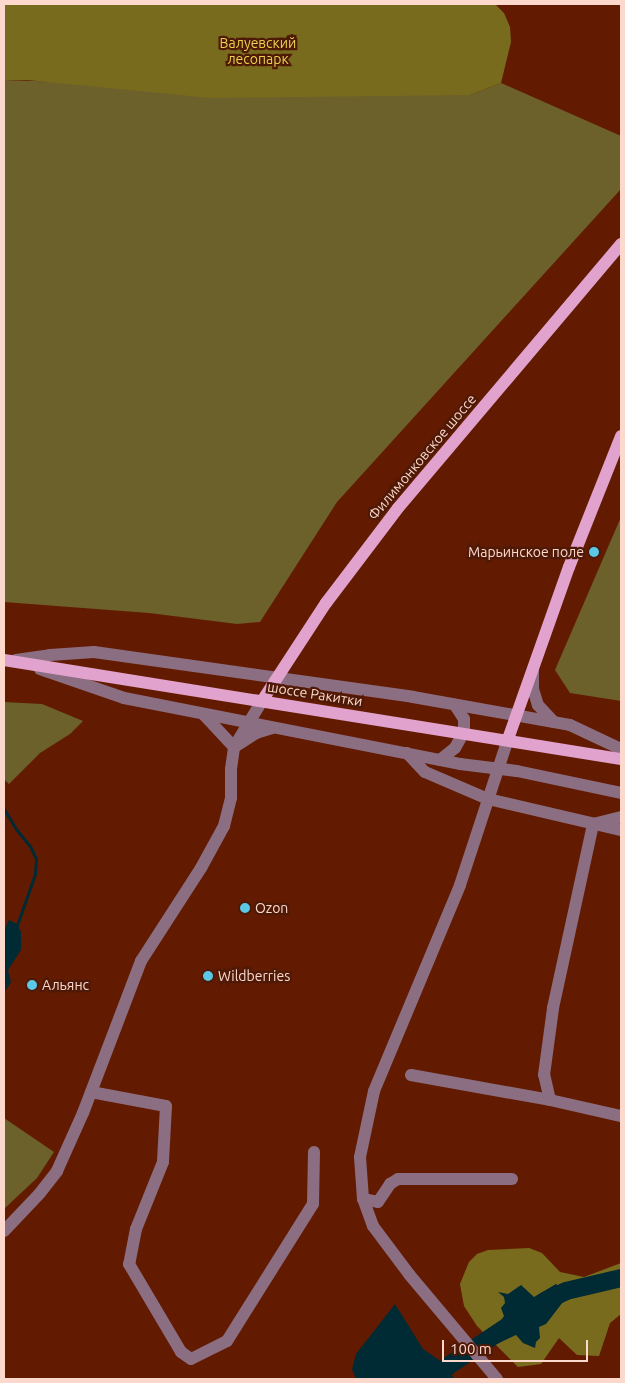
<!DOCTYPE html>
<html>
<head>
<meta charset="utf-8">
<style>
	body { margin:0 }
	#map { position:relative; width:625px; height:1383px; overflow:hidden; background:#621b01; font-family:Ubuntu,sans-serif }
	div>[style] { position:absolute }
	.green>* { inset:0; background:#6c612b }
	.forest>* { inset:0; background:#796b1e }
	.water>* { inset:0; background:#002a34 }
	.stream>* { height:3px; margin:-1.5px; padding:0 1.5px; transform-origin:1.5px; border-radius:1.5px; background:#002a34 }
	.river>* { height:18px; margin:-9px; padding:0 9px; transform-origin:9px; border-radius:9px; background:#002a34 }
	.minor>* { height:12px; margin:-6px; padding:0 6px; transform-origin:6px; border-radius:6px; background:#8c6e82 }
	.major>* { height:12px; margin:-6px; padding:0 6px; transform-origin:6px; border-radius:6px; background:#e1a3cd }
	.dots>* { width:14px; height:14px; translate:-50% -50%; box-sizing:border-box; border:2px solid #4e1906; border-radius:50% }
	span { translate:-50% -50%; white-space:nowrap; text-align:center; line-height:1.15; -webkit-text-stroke:4.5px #4e1906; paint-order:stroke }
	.park-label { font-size:14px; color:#ead24d }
	.street-label { font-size:14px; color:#fdd9cd }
	.poi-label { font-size:14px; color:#fdd9cd }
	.right { translate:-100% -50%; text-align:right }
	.left { translate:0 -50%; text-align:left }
	.frame { position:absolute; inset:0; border:5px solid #fdd9cd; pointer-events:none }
	.scale { position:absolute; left:442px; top:1340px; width:146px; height:22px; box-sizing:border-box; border:2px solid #fdd9cd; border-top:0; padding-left:6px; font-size:15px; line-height:18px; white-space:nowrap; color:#fdd9cd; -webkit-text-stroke:4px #4e1906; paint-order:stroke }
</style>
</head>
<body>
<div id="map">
	<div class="green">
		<div style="clip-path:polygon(4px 80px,470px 95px,501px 83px,621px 136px,621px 189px,337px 502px,260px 622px,237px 624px,149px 613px,4px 602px)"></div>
		<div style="clip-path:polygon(621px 517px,621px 701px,570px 693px,555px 670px)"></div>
		<div style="clip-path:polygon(4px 702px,42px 704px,83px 721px,70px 734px,40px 753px,9px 784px,4px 779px)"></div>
		<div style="clip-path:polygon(4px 1118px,54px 1152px,37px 1178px,4px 1209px)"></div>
	</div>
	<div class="forest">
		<div style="clip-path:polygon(4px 4px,495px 4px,504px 13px,510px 27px,511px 42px,501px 83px,470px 95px,210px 98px,27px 80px,4px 80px)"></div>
		<div style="clip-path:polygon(529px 1248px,542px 1253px,560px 1272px,584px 1277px,621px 1263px,621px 1314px,610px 1323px,599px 1356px,577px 1355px,559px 1338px,541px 1364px,518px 1367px,477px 1326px,464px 1306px,460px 1284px,469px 1262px,477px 1254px,488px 1250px)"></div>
	</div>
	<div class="water">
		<div style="clip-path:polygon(9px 920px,17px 924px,21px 932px,21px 950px,8px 970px,11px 982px,4px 993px,4px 930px)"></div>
		<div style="clip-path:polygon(556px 1284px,566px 1291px,563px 1302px,546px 1324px,539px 1327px,540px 1338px,536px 1342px,535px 1348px,523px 1343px,516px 1335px,497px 1344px,491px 1336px,504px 1316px,501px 1308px,505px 1303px,504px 1297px,498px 1292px,508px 1294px,521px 1285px,534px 1297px)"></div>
		<div style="clip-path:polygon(395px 1304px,423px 1349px,448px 1366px,454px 1379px,356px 1379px,352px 1369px,356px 1354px)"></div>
	</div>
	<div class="stream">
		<div style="left:4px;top:809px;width:23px;rotate:59deg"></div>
		<div style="left:16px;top:829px;width:22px;rotate:51deg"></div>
		<div style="left:30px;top:846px;width:14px;rotate:65deg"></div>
		<div style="left:36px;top:859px;width:15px;rotate:94deg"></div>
		<div style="left:35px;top:874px;width:57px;rotate:109.4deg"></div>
	</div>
	<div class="river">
		<div style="left:545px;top:1301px;width:23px;rotate:-25deg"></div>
		<div style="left:566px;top:1291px;width:57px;rotate:-13.3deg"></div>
		<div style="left:435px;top:1379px;width:18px;rotate:-45deg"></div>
		<div style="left:448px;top:1366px;width:76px;rotate:-33.7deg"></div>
	</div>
	<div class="minor">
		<div style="left:16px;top:660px;width:34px;rotate:-8deg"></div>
		<div style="left:50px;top:655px;width:44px;rotate:-3.9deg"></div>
		<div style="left:94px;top:652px;width:322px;rotate:8deg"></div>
		<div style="left:413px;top:697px;width:159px;rotate:10.1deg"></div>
		<div style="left:570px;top:725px;width:56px;rotate:25.2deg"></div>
		<div style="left:40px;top:669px;width:89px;rotate:19deg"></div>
		<div style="left:124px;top:698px;width:342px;rotate:11.1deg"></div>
		<div style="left:460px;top:764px;width:57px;rotate:7deg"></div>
		<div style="left:517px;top:771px;width:106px;rotate:11.9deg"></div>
		<div style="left:533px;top:671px;width:18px;rotate:90deg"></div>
		<div style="left:533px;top:689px;width:17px;rotate:73deg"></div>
		<div style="left:538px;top:705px;width:23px;rotate:47deg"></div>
		<div style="left:204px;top:715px;width:44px;rotate:46.8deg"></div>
		<div style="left:236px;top:746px;width:24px;rotate:-33deg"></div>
		<div style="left:256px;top:733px;width:17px;rotate:-17deg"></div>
		<div style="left:407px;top:753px;width:26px;rotate:47deg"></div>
		<div style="left:425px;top:772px;width:69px;rotate:23.2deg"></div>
		<div style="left:488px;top:799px;width:137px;rotate:13.1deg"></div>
		<div style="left:440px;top:760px;width:19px;rotate:-39deg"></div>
		<div style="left:455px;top:748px;width:18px;rotate:-61deg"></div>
		<div style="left:464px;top:732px;width:13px;rotate:-90deg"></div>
		<div style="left:464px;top:719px;width:17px;rotate:-123deg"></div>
		<div style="left:411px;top:1075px;width:141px;rotate:10.2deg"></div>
		<div style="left:550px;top:1100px;width:73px;rotate:12.7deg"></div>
		<div style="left:91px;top:1092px;width:76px;rotate:10.6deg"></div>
		<div style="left:166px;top:1106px;width:56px;rotate:93.1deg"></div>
		<div style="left:163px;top:1162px;width:72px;rotate:111.9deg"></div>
		<div style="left:136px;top:1229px;width:36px;rotate:101deg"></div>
		<div style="left:129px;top:1264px;width:102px;rotate:59.4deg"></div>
		<div style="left:181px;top:1352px;width:12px;rotate:35deg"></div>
		<div style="left:191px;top:1359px;width:40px;rotate:-26.6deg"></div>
		<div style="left:227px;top:1341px;width:162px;rotate:-57.9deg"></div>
		<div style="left:313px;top:1204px;width:52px;rotate:-88.9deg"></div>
		<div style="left:550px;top:1100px;width:26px;rotate:-103deg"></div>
		<div style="left:544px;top:1075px;width:68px;rotate:-82.3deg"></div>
		<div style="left:553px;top:1008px;width:188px;rotate:-77.7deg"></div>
		<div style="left:593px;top:824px;width:29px;rotate:-14deg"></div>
		<div style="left:363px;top:1199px;width:15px;rotate:11deg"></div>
		<div style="left:378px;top:1202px;width:22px;rotate:-56deg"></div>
		<div style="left:390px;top:1184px;width:9px;rotate:-32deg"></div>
		<div style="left:398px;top:1179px;width:114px"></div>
		<div style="left:4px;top:1231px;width:52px;rotate:-46.5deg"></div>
		<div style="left:40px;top:1193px;width:28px;rotate:-52deg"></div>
		<div style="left:57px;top:1171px;width:64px;rotate:-65.9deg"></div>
		<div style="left:83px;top:1113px;width:163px;rotate:-69.1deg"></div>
		<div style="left:141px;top:961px;width:111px;rotate:-57.2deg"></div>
		<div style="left:201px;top:868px;width:48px;rotate:-61.3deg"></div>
		<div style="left:224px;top:826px;width:29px;rotate:-76deg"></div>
		<div style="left:231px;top:798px;width:29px;rotate:-90deg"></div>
		<div style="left:231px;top:769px;width:22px;rotate:-82deg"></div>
		<div style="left:234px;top:747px;width:54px;rotate:-58.7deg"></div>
		<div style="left:497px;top:1379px;width:137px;rotate:-130deg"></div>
		<div style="left:409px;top:1274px;width:60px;rotate:-126.9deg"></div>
		<div style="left:373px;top:1226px;width:29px;rotate:-110deg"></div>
		<div style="left:363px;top:1199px;width:42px;rotate:-94.1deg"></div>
		<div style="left:360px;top:1157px;width:67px;rotate:-78deg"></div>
		<div style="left:374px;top:1091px;width:223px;rotate:-67.3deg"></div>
		<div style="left:460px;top:885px;width:154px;rotate:-71.8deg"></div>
	</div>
	<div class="major">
		<div style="left:4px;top:660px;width:625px;rotate:9.12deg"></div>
		<div style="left:262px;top:701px;width:117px;rotate:-56.9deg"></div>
		<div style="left:326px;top:603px;width:119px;rotate:-52.8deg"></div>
		<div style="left:398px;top:508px;width:346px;rotate:-49.8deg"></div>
		<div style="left:508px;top:739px;width:182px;rotate:-70.5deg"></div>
		<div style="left:569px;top:567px;width:141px;rotate:-68.3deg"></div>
	</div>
	<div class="dots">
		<div style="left:594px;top:552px;background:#5ac8e6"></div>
		<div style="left:245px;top:908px;background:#5ac8e6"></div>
		<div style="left:208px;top:976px;background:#5ac8e6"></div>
		<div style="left:32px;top:985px;background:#5ac8e6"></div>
	</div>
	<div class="park-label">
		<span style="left:258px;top:51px">Валуевский<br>лесопарк</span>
	</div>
	<div class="street-label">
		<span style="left:422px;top:457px;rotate:-50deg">Филимонковское шоссе</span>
		<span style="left:315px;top:694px;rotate:9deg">шоссе Ракитки</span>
	</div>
	<div class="poi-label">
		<span class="right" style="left:584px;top:552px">Марьинское поле</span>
		<span class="left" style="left:255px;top:908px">Ozon</span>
		<span class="left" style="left:218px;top:976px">Wildberries</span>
		<span class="left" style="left:42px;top:985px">Альянс</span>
	</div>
	<div class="frame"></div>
	<div class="scale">100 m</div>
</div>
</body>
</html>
